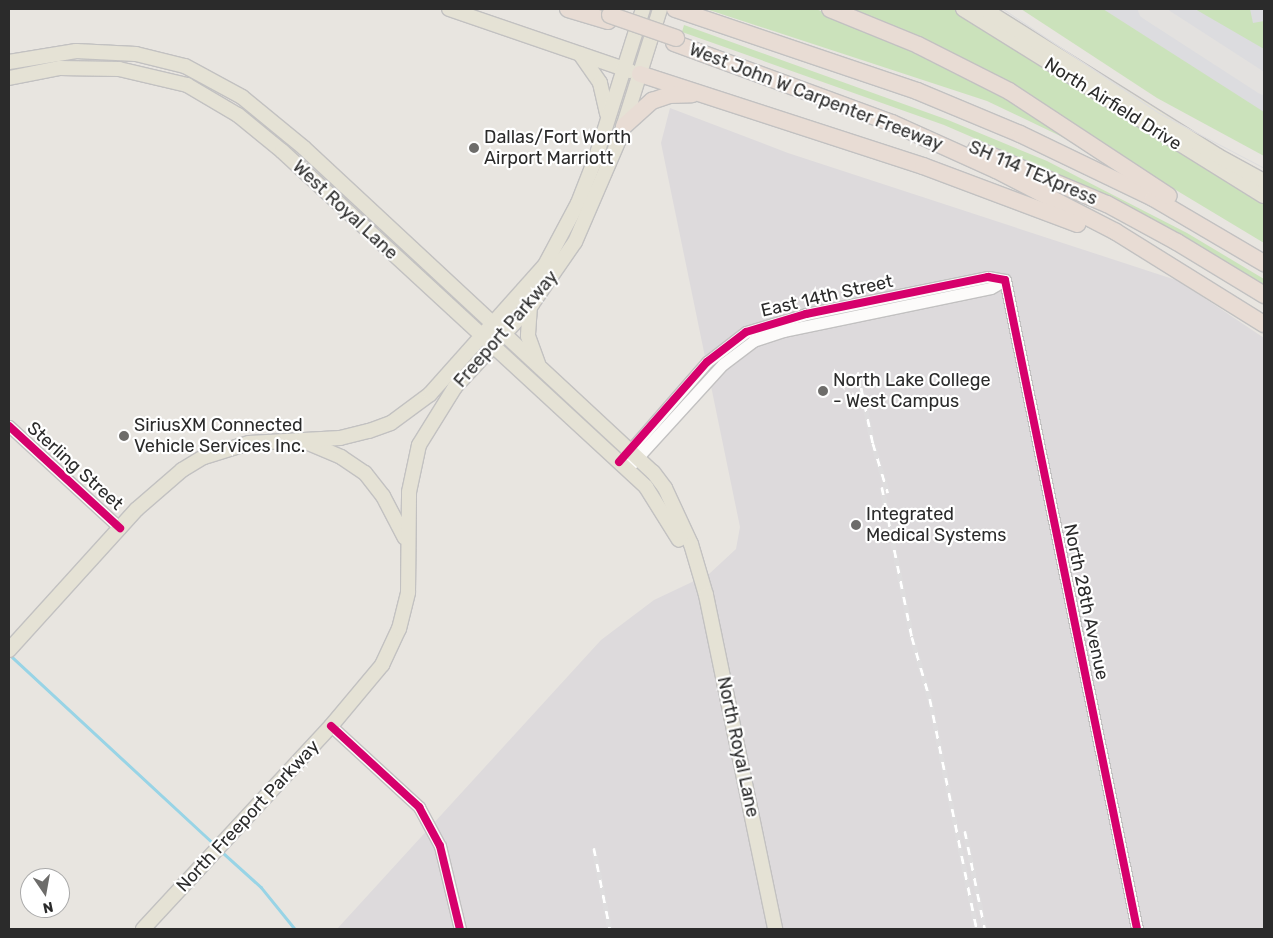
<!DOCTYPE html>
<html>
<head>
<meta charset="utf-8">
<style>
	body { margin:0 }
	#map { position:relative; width:1273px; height:938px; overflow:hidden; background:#e8e5e0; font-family:Rubik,sans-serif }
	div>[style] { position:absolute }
	.industrial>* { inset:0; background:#dddadc }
	.airport>* { inset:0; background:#dcdcdf }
	.green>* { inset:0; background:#cbe2bb }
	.stream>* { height:2.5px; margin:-1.25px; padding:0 1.25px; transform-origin:1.25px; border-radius:1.25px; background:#98d4e6 }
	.taxiway>* { height:21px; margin:-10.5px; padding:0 10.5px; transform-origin:10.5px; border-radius:10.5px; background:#e3e1df }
	.roads { filter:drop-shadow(1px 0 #c2c1c1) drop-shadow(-1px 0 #c2c1c1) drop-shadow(0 1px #c2c1c1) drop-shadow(0 -1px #c2c1c1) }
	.minor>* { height:11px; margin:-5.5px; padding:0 5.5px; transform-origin:5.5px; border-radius:5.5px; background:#fcfbfa }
	.major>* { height:14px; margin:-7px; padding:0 7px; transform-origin:7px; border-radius:7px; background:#e5e2d5 }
	.highway>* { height:16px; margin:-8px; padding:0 8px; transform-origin:8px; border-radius:8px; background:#e8dcd4 }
	.tram>* { height:1px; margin:-0.5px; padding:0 0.5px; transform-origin:0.5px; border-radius:0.5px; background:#deddde }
	.rail>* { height:4.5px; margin-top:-2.25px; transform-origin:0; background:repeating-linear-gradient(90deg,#fff 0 8px,#deddde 0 16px); box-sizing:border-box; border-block:1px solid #deddde }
	.bridges { filter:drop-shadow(1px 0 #c5c3c1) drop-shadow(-1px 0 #c5c3c1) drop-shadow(0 1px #c5c3c1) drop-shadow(0 -1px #c5c3c1) }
	.highway-bridge>* { height:16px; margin:-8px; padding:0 8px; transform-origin:8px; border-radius:8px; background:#e8dcd4 }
	.cycleway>* { height:8px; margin:-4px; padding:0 4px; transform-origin:4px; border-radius:4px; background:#d6006c }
	.dots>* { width:14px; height:14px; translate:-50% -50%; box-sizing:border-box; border:2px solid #fff; border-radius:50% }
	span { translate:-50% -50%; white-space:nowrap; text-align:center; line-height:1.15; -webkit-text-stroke:4.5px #fff; paint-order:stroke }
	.street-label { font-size:18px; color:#2b2b2b }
	.poi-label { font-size:18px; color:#2b2b2b }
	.left { translate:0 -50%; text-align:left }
	.frame { position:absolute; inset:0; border:10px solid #2b2b2b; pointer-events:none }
	.north { position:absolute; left:20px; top:868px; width:50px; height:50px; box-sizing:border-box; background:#fff; border:1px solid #aaa; border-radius:50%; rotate:168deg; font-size:14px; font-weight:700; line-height:20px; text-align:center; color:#2b2b2b }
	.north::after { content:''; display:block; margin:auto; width:18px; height:22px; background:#6d6c6a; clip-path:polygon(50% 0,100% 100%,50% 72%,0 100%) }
</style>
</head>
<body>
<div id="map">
	<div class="industrial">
		<div style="clip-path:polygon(670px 108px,788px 153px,1179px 281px,1264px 338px,1264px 929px,337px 929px,601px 640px,654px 600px,709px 574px,736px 549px,740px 527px,661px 143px)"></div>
	</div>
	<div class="airport">
		<div style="clip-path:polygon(1034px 9px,1264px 9px,1264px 149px)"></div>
	</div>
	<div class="green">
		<div style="clip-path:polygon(706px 9px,816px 9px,978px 77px,1077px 144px,987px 101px)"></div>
		<div style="clip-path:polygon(847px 9px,956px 9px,1058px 78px,1264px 201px,1264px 243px,1106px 148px)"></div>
		<div style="clip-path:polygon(1021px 9px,1103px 9px,1264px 112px,1264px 156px,1157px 98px)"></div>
		<div style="clip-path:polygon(1195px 9px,1250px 9px,1253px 23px,1264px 21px,1264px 49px)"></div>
		<div style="clip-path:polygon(684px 25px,948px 120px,1047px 161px,1187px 233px,1264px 279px,1264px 292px,1145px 220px,1039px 166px,944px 125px,682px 32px)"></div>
	</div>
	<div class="stream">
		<div style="left:10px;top:655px;width:280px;rotate:42.8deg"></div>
		<div style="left:221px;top:851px;width:54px;rotate:42deg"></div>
		<div style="left:261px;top:887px;width:54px;rotate:51deg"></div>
	</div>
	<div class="taxiway">
		<div style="left:1148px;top:9px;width:138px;rotate:32.9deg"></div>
	</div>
	<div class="roads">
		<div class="minor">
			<div style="left:1005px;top:280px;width:662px;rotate:78.5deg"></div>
			<div style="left:9px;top:426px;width:151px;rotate:42.6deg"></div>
			<div style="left:625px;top:456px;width:125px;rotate:-48.9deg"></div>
			<div style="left:707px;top:362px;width:49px;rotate:-37.6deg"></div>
			<div style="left:746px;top:332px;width:63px;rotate:-16.7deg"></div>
			<div style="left:806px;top:314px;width:186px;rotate:-11.5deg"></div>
			<div style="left:988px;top:277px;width:17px;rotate:10deg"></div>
			<div style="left:627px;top:469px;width:142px;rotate:-47.6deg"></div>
			<div style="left:723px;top:364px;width:38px;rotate:-37deg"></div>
			<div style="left:753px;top:341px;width:32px;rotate:-18deg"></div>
			<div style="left:783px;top:331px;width:212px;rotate:-11.7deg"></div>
			<div style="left:991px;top:288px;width:16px;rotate:-30deg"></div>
			<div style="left:331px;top:726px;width:120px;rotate:42.6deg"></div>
			<div style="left:419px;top:807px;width:44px;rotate:61.7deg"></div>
			<div style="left:440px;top:846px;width:85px;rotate:76.5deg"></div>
		</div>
		<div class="major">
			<div style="left:449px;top:9px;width:191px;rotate:18.9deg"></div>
			<div style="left:963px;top:9px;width:354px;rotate:31.9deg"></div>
			<div style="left:984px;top:9px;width:276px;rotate:32.1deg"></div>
			<div style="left:1218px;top:156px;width:52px;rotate:28.5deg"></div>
			<div style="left:580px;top:54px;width:35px;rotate:55deg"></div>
			<div style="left:600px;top:83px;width:32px;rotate:77deg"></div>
			<div style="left:9px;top:62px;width:68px;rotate:-9.3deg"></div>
			<div style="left:76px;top:51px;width:60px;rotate:2.9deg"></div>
			<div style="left:136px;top:54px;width:50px;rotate:13.8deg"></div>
			<div style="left:185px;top:66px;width:65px;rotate:28.5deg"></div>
			<div style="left:242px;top:97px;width:80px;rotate:39.4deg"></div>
			<div style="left:304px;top:148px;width:476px;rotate:42.9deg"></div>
			<div style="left:653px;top:472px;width:20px;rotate:53deg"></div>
			<div style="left:665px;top:488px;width:62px;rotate:65.1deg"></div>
			<div style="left:691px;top:544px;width:53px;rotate:73.6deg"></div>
			<div style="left:706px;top:595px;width:341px;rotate:78.3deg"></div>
			<div style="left:9px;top:78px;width:52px;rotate:-11.1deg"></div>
			<div style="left:60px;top:68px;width:59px;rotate:1deg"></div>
			<div style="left:119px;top:69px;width:70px;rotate:13.2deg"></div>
			<div style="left:187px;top:85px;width:59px;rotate:30.5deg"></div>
			<div style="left:238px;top:115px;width:57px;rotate:39.3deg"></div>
			<div style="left:282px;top:151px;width:495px;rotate:42.7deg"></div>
			<div style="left:646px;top:487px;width:62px;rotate:58.1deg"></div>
			<div style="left:530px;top:306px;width:30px;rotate:94deg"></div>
			<div style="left:528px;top:336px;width:30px;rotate:70deg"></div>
			<div style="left:306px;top:442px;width:38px;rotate:23deg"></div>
			<div style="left:341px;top:457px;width:29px;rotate:34deg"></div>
			<div style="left:365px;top:473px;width:29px;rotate:52deg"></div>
			<div style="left:383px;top:496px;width:47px;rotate:62.4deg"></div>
			<div style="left:9px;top:650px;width:190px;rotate:-47.8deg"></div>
			<div style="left:137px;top:509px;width:60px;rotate:-40.9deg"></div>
			<div style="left:182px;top:470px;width:26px;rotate:-31deg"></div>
			<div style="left:204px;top:457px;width:47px;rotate:-17.3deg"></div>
			<div style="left:249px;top:443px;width:91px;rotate:-3.1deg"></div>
			<div style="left:340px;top:438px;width:30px;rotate:-14deg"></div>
			<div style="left:369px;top:431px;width:23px;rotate:-20deg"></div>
			<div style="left:391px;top:423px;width:49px;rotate:-36.6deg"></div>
			<div style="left:430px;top:394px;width:173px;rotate:-48.3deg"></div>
			<div style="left:545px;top:265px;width:70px;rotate:-62deg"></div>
			<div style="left:578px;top:203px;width:49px;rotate:-68.6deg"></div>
			<div style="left:596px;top:157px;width:155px;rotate:-72.4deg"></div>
			<div style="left:143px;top:929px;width:277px;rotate:-47.2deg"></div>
			<div style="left:331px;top:726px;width:80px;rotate:-50.1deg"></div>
			<div style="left:382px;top:665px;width:40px;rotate:-65deg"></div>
			<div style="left:399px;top:629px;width:38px;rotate:-76deg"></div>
			<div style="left:408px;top:592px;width:100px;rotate:-89.4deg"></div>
			<div style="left:409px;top:492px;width:48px;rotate:-78deg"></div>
			<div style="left:419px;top:445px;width:68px;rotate:-58.2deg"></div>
			<div style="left:455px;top:387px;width:113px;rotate:-47.1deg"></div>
			<div style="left:532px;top:304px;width:75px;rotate:-55.3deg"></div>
			<div style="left:575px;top:242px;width:111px;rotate:-66.7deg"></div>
			<div style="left:619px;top:140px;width:137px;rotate:-72.6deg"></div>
		</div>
		<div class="highway">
			<div style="left:568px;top:9px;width:42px;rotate:16.7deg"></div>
			<div style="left:675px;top:9px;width:256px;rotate:18.7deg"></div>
			<div style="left:917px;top:91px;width:112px;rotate:22.7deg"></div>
			<div style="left:1020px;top:134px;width:148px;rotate:25.7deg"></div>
			<div style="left:1153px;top:198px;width:129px;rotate:30.4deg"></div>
			<div style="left:830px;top:9px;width:95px;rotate:22.2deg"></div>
			<div style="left:918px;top:45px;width:102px;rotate:26.8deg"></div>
			<div style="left:1009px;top:91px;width:191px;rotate:33.3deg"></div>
			<div style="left:674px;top:43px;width:232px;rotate:20.2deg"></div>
			<div style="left:892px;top:123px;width:114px;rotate:24.3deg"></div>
			<div style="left:996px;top:170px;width:135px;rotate:27.3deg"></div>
			<div style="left:1116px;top:232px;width:174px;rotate:31.9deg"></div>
			<div style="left:640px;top:74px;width:298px;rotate:18deg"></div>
			<div style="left:923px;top:166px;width:165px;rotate:20.6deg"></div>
			<div style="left:624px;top:126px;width:38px;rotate:-42deg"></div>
			<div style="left:652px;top:101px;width:18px;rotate:-19deg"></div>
			<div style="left:669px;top:95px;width:23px;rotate:-2deg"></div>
			<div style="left:976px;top:149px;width:142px;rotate:22.8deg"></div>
			<div style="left:1107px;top:204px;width:80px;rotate:28.5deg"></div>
			<div style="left:1177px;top:242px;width:102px;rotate:31.3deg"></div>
		</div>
	</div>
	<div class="tram">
		<div style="left:1003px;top:9px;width:187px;rotate:33.7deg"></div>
		<div style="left:1159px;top:113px;width:119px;rotate:27.6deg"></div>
	</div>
	<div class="rail">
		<div style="left:858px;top:372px;width:73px;rotate:78.1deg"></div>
		<div style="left:873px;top:443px;width:52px;rotate:73.3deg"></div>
		<div style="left:882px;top:487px;width:153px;rotate:78.7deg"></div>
		<div style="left:912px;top:637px;width:65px;rotate:73.8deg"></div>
		<div style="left:930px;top:699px;width:235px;rotate:78.5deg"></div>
		<div style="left:965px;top:831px;width:100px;rotate:78.5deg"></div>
		<div style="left:594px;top:848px;width:83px;rotate:78.8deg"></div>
	</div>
	<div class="bridges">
		<div class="highway-bridge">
			<div style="left:610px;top:15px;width:70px;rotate:19.2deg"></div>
		</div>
	</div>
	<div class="cycleway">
		<div style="left:9px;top:426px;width:151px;rotate:42.6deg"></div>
		<div style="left:619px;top:462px;width:133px;rotate:-48.7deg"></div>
		<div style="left:707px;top:362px;width:49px;rotate:-37.6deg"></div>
		<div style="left:746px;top:332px;width:63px;rotate:-16.7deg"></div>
		<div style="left:806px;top:314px;width:186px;rotate:-11.5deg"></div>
		<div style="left:988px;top:277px;width:17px;rotate:10deg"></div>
		<div style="left:1005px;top:280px;width:662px;rotate:78.5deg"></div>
		<div style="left:331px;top:726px;width:120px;rotate:42.6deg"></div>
		<div style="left:419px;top:807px;width:44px;rotate:61.7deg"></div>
		<div style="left:440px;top:846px;width:85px;rotate:76.5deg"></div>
	</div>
	<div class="dots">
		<div style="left:474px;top:148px;background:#6d6c6a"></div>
		<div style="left:823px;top:391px;background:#6d6c6a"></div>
		<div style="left:124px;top:436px;background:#6d6c6a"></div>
		<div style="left:856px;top:525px;background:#6d6c6a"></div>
	</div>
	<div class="street-label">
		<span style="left:816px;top:97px;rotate:21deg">West John W Carpenter Freeway</span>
		<span style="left:1113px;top:104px;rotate:32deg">North Airfield Drive</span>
		<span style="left:1033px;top:173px;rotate:23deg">SH 114 TEXpress</span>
		<span style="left:345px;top:210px;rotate:43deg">West Royal Lane</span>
		<span style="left:827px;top:296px;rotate:-13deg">East 14th Street</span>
		<span style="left:506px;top:329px;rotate:-49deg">Freeport Parkway</span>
		<span style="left:75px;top:466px;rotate:42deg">Sterling Street</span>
		<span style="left:1086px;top:602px;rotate:78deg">North 28th Avenue</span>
		<span style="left:738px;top:747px;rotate:78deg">North Royal Lane</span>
		<span style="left:248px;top:816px;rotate:-47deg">North Freeport Parkway</span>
	</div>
	<div class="poi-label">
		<span class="left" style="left:484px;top:148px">Dallas/Fort Worth<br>Airport Marriott</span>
		<span class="left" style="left:833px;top:391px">North Lake College<br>- West Campus</span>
		<span class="left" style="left:134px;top:436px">SiriusXM Connected<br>Vehicle Services Inc.</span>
		<span class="left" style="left:866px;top:525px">Integrated<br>Medical Systems</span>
	</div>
	<div class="frame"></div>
	<div class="north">N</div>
</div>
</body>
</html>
